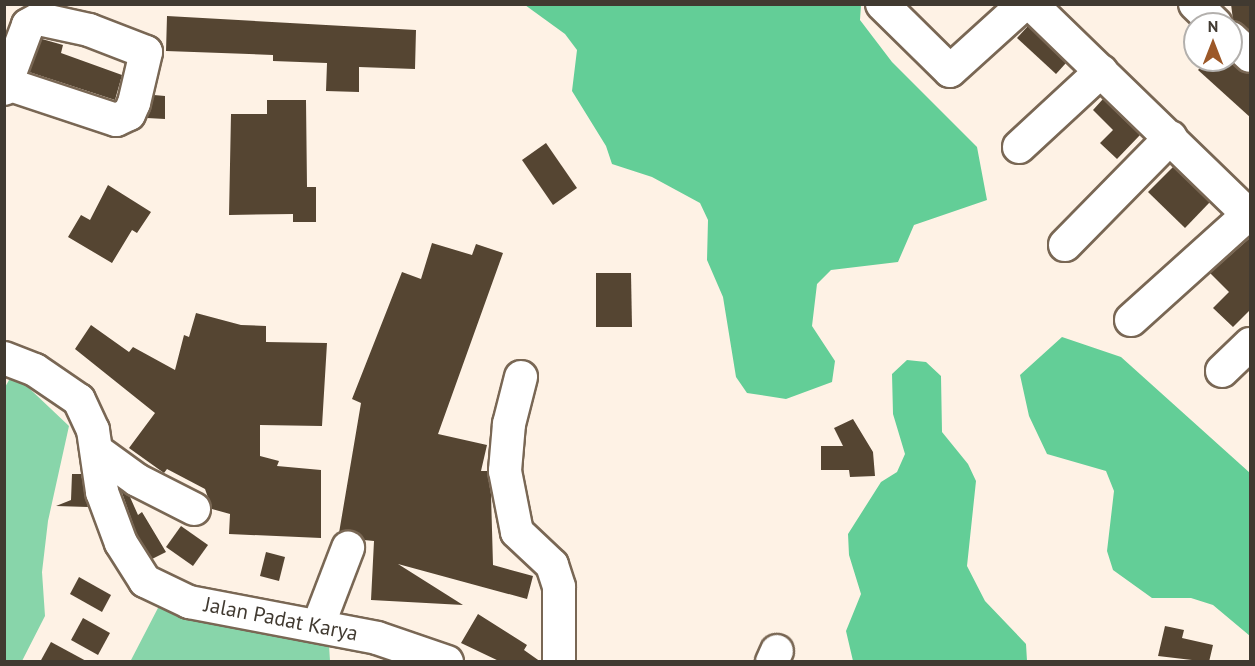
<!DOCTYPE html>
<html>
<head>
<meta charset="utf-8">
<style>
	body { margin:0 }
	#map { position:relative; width:1255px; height:666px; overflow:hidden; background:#fef2e5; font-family:"PT Sans",sans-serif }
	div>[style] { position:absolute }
	.green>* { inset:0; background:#88d5aa }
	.forest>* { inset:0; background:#63ce97 }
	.building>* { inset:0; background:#554532 }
	.roads { filter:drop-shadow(2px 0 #796754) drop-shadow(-2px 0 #796754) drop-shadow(0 2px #796754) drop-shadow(0 -2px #796754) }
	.minor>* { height:32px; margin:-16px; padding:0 16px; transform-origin:16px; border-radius:16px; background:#fff }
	span { translate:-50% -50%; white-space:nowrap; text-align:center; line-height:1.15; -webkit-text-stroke:6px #fff; paint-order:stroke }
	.street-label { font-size:21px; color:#413a31 }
	.frame { position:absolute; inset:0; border:6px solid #413a31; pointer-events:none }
	.north { position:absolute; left:1183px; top:12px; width:60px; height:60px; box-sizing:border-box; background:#fff; border:2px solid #b3b0ad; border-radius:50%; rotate:0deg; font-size:16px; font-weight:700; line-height:24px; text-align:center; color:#413a31 }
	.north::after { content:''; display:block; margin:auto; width:21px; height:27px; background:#9c5828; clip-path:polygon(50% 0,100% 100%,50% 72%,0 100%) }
</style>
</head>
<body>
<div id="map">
	<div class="green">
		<div style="clip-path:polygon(13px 373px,69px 426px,48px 521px,42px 572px,45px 616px,22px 661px,5px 661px,4px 389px)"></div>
		<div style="clip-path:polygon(159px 606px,222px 624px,329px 645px,330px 661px,130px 662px)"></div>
	</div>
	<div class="forest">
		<div style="clip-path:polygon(525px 5px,861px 5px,860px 20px,892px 62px,977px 147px,987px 200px,914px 225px,898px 262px,831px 270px,817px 284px,812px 326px,835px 361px,832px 382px,786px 399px,747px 393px,736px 377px,723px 297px,707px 260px,708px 220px,700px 203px,652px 177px,612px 164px,606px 146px,572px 91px,577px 50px,565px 34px)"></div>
		<div style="clip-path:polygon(1062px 337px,1121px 357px,1250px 473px,1250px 636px,1213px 605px,1191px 598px,1152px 598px,1113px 570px,1107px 551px,1114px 491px,1106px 471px,1047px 454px,1029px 416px,1020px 375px)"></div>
		<div style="clip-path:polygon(907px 360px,926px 362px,941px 376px,942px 432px,968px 464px,976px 481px,967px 566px,985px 601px,1026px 644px,1027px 661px,853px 661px,846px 631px,861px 594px,849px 555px,848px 534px,881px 482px,897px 472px,905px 454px,893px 414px,892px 374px)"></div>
	</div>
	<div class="building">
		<div style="clip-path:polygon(1231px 4px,1251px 4px,1251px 32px,1233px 20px)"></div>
		<div style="clip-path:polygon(167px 16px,416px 30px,415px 69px,359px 67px,359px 92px,326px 91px,327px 63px,273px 61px,273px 55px,166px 51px)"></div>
		<div style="clip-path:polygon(1028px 26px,1066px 63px,1056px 74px,1017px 38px)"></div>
		<div style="clip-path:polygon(42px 39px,63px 45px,61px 53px,122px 75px,115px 100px,29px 72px)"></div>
		<div style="clip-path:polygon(1207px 60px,1228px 60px,1251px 73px,1251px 118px,1198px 70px)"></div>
		<div style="clip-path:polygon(154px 95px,165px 96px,165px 119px,147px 118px)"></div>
		<div style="clip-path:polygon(1103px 99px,1140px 135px,1117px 159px,1100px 143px,1113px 130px,1093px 110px)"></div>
		<div style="clip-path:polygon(267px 100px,306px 100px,307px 187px,316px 187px,316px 222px,293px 222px,293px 214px,229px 215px,231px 114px,267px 114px)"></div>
		<div style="clip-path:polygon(546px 143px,577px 188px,553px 205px,522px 160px)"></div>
		<div style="clip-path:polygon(1173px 167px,1210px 202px,1185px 228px,1148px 192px)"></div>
		<div style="clip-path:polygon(108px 185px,151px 212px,137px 233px,132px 230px,112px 263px,68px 237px,81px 215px,90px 220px)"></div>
		<div style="clip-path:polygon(1251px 237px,1251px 309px,1233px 327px,1213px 308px,1229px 292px,1210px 273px)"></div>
		<div style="clip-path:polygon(432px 243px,472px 255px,476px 244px,503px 253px,438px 434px,487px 445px,481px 471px,487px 471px,491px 494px,493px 565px,533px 576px,527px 599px,398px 564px,463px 605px,371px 600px,374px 541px,364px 540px,354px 531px,339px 533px,361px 403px,352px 399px,402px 272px,421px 279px)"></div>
		<div style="clip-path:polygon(596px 273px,631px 273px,632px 327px,596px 327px)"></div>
		<div style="clip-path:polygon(196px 313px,241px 325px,266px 326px,266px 342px,327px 343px,322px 426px,260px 425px,260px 456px,279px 461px,277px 466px,321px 470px,321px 538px,229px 534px,230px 514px,212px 509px,205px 489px,167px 469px,164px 473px,129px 448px,155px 413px,75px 349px,91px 325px,129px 352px,133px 347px,175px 370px,184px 335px,189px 337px)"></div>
		<div style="clip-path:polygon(853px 419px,873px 452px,875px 476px,850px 477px,849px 470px,821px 470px,821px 446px,843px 446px,834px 428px)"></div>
		<div style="clip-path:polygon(72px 474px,81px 474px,88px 507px,56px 506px,71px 500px)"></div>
		<div style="clip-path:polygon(121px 490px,130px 497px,138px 515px,142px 512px,166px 552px,152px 559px,137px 535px)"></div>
		<div style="clip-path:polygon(181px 526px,208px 545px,193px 566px,166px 547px)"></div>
		<div style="clip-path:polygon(266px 552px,285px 557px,279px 581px,260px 576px)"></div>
		<div style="clip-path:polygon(79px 577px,111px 595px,102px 612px,70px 594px)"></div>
		<div style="clip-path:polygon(478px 614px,527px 645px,524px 650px,541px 662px,501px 662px,461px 643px)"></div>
		<div style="clip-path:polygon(83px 618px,110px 633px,98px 655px,71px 640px)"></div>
		<div style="clip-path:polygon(1165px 626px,1184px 630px,1182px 638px,1213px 645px,1209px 662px,1158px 656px)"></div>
		<div style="clip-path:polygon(51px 642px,88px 662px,40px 662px)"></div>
	</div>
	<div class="roads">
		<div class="minor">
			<div style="left:882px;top:4px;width:95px;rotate:44.6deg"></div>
			<div style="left:950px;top:71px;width:100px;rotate:-42.2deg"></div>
			<div style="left:1031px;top:4px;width:305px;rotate:44.1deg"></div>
			<div style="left:1195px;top:4px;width:29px;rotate:44deg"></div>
			<div style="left:1231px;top:38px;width:26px;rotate:43deg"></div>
			<div style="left:4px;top:89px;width:68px;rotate:-69.4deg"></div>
			<div style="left:28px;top:25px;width:13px;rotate:-29deg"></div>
			<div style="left:39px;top:19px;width:51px;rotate:12.4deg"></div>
			<div style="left:89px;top:30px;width:61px;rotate:21.1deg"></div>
			<div style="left:146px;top:52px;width:52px;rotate:103.2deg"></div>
			<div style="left:134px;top:103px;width:12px;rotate:114deg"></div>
			<div style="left:129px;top:114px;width:14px;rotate:155deg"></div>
			<div style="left:116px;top:120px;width:115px;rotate:-161.7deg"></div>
			<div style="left:1019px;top:147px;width:112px;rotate:-42.8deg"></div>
			<div style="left:1065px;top:245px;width:151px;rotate:-45.5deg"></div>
			<div style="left:1131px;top:320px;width:160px;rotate:-42deg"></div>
			<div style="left:4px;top:358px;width:33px;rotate:21deg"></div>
			<div style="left:35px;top:370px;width:53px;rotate:34.3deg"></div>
			<div style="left:79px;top:400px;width:33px;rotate:65deg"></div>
			<div style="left:93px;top:430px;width:63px;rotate:81.7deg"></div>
			<div style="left:102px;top:492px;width:54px;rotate:69.6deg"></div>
			<div style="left:121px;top:543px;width:45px;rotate:57.7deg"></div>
			<div style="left:145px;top:581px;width:49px;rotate:25.5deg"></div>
			<div style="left:189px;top:602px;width:191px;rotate:10.8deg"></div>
			<div style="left:377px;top:638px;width:74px;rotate:18.9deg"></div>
			<div style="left:1222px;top:371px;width:39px;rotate:-44deg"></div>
			<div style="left:521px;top:377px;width:49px;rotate:104.3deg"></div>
			<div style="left:509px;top:424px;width:47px;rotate:94.9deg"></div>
			<div style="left:505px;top:471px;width:62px;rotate:78.9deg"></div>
			<div style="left:517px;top:532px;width:48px;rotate:43.3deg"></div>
			<div style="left:552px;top:565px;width:23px;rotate:72deg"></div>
			<div style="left:559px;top:587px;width:75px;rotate:90deg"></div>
			<div style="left:97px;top:451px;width:49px;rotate:35.9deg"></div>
			<div style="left:137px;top:480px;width:64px;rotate:27deg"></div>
			<div style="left:318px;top:626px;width:84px;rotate:-69deg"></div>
			<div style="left:772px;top:662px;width:12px;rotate:-66deg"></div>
		</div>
	</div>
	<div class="street-label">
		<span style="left:281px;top:619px;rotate:11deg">Jalan Padat Karya</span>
	</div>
	<div class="frame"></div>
	<div class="north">N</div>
</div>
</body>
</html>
